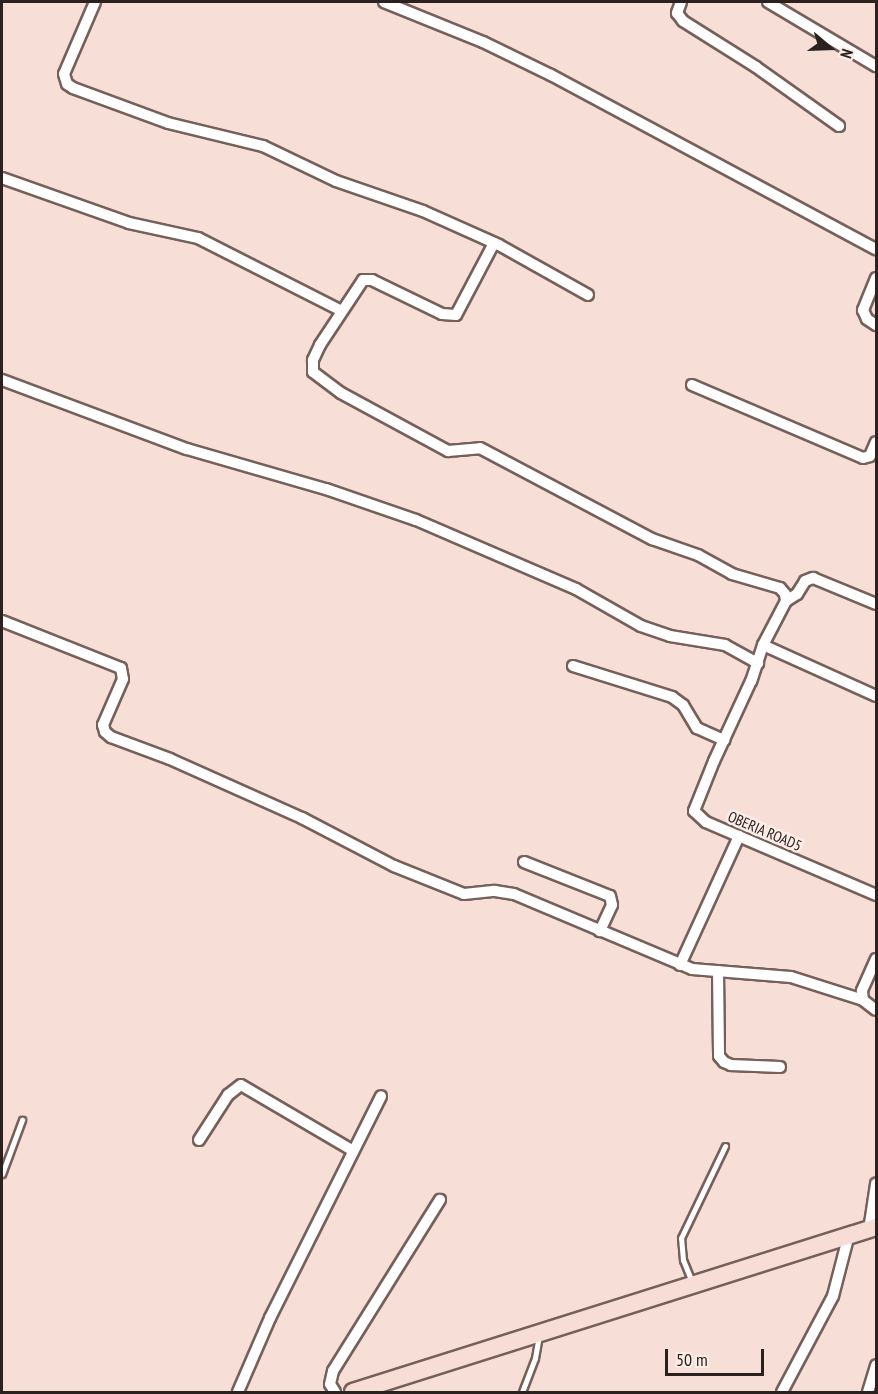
<!DOCTYPE html>
<html>
<head>
<meta charset="utf-8">
<style>
	body { margin:0 }
	#map { position:relative; width:878px; height:1394px; overflow:hidden; background:#f7ded7; font-family:"PT Sans Narrow",sans-serif }
	div>[style] { position:absolute }
	.roads { filter:drop-shadow(2px 0 #75605a) drop-shadow(-2px 0 #75605a) drop-shadow(0 2px #75605a) drop-shadow(0 -2px #75605a) }
	.lane>* { height:5px; margin:-2.5px; padding:0 2.5px; transform-origin:2.5px; border-radius:2.5px; background:#fff }
	.street>* { height:10px; margin:-5px; padding:0 5px; transform-origin:5px; border-radius:5px; background:#fff }
	.secondary>* { height:16px; margin:-8px; padding:0 8px; transform-origin:8px; border-radius:8px; background:#f8ddd6 }
	span { translate:-50% -50%; white-space:nowrap; text-align:center; line-height:1.15; -webkit-text-stroke:5px #fdede9; paint-order:stroke }
	.street-label { font-size:15px; color:#2b2220 }
	.frame { position:absolute; inset:0; border:3px solid #2b2220; pointer-events:none }
	.north { position:absolute; left:800px; top:18px; width:60px; height:60px; -webkit-text-stroke:4px #fdede9; paint-order:stroke; rotate:109deg; font-size:16px; font-weight:700; line-height:24px; text-align:center; color:#2b2220 }
	.north::after { content:''; display:block; margin:auto; width:21px; height:27px; background:#2b2220; clip-path:polygon(50% 0,100% 100%,50% 72%,0 100%) }
	.scale { position:absolute; left:665px; top:1349px; width:99px; height:27px; box-sizing:border-box; border:3px solid #2b2220; border-top:0; padding-left:8px; font-size:18px; line-height:21px; white-space:nowrap; color:#2b2220; -webkit-text-stroke:4px #fdede9; paint-order:stroke }
</style>
</head>
<body>
<div id="map">
	<div class="roads">
		<div class="lane">
			<div style="left:2px;top:1174px;width:58px;rotate:-69.7deg"></div>
			<div style="left:692px;top:1282px;width:24px;rotate:-112deg"></div>
			<div style="left:683px;top:1260px;width:22px;rotate:-95deg"></div>
			<div style="left:681px;top:1238px;width:102px;rotate:-64.4deg"></div>
			<div style="left:522px;top:1392px;width:36px;rotate:-69deg"></div>
			<div style="left:535px;top:1358px;width:22px;rotate:-80deg"></div>
		</div>
		<div class="street">
			<div style="left:95px;top:2px;width:78px;rotate:113.3deg"></div>
			<div style="left:64px;top:74px;width:10px;rotate:73deg"></div>
			<div style="left:67px;top:84px;width:7px;rotate:34deg"></div>
			<div style="left:73px;top:88px;width:101px;rotate:20.2deg"></div>
			<div style="left:168px;top:123px;width:98px;rotate:13.6deg"></div>
			<div style="left:263px;top:146px;width:81px;rotate:25.6deg"></div>
			<div style="left:336px;top:181px;width:92px;rotate:19deg"></div>
			<div style="left:423px;top:211px;width:83px;rotate:24.1deg"></div>
			<div style="left:499px;top:245px;width:102px;rotate:29.3deg"></div>
			<div style="left:384px;top:2px;width:107px;rotate:22deg"></div>
			<div style="left:483px;top:42px;width:76px;rotate:25.9deg"></div>
			<div style="left:551px;top:75px;width:369px;rotate:28.2deg"></div>
			<div style="left:681px;top:2px;width:12px;rotate:110deg"></div>
			<div style="left:677px;top:13px;width:10px;rotate:53deg"></div>
			<div style="left:683px;top:21px;width:86px;rotate:32.2deg"></div>
			<div style="left:756px;top:67px;width:102px;rotate:35.4deg"></div>
			<div style="left:768px;top:2px;width:126px;rotate:30.7deg"></div>
			<div style="left:2px;top:178px;width:135px;rotate:19.5deg"></div>
			<div style="left:129px;top:223px;width:71px;rotate:12.3deg"></div>
			<div style="left:198px;top:238px;width:161px;rotate:26.9deg"></div>
			<div style="left:494px;top:243px;width:81px;rotate:117.8deg"></div>
			<div style="left:456px;top:315px;width:14px;rotate:-176deg"></div>
			<div style="left:442px;top:314px;width:78px;rotate:-154.1deg"></div>
			<div style="left:372px;top:280px;width:9px;rotate:180deg"></div>
			<div style="left:363px;top:280px;width:78px;rotate:123.5deg"></div>
			<div style="left:320px;top:345px;width:17px;rotate:115deg"></div>
			<div style="left:313px;top:360px;width:12px;rotate:90deg"></div>
			<div style="left:313px;top:372px;width:35px;rotate:37deg"></div>
			<div style="left:341px;top:393px;width:122px;rotate:28.5deg"></div>
			<div style="left:448px;top:451px;width:32px;rotate:-5deg"></div>
			<div style="left:480px;top:448px;width:195px;rotate:27.9deg"></div>
			<div style="left:652px;top:539px;width:49px;rotate:19.2deg"></div>
			<div style="left:698px;top:555px;width:39px;rotate:29deg"></div>
			<div style="left:732px;top:574px;width:50px;rotate:16.3deg"></div>
			<div style="left:780px;top:588px;width:8px;rotate:50deg"></div>
			<div style="left:785px;top:594px;width:7px;rotate:82deg"></div>
			<div style="left:786px;top:601px;width:50px;rotate:117.6deg"></div>
			<div style="left:763px;top:645px;width:38px;rotate:108deg"></div>
			<div style="left:751px;top:681px;width:88px;rotate:114.8deg"></div>
			<div style="left:714px;top:761px;width:54px;rotate:111.8deg"></div>
			<div style="left:694px;top:811px;width:16px;rotate:43deg"></div>
			<div style="left:706px;top:822px;width:185px;rotate:23.2deg"></div>
			<div style="left:876px;top:278px;width:35px;rotate:112deg"></div>
			<div style="left:863px;top:310px;width:10px;rotate:66deg"></div>
			<div style="left:867px;top:319px;width:11px;rotate:34deg"></div>
			<div style="left:2px;top:380px;width:197px;rotate:20.5deg"></div>
			<div style="left:187px;top:449px;width:145px;rotate:16.1deg"></div>
			<div style="left:326px;top:489px;width:95px;rotate:19deg"></div>
			<div style="left:416px;top:520px;width:174px;rotate:23.3deg"></div>
			<div style="left:576px;top:589px;width:75px;rotate:29.6deg"></div>
			<div style="left:641px;top:626px;width:31px;rotate:19deg"></div>
			<div style="left:670px;top:636px;width:56px;rotate:9.3deg"></div>
			<div style="left:725px;top:645px;width:38px;rotate:29deg"></div>
			<div style="left:692px;top:385px;width:186px;rotate:23.1deg"></div>
			<div style="left:863px;top:458px;width:7px;rotate:-16deg"></div>
			<div style="left:870px;top:456px;width:15px;rotate:-67deg"></div>
			<div style="left:786px;top:601px;width:13px;rotate:-32deg"></div>
			<div style="left:797px;top:594px;width:15px;rotate:-58deg"></div>
			<div style="left:805px;top:581px;width:9px;rotate:-21deg"></div>
			<div style="left:813px;top:578px;width:68px;rotate:22.4deg"></div>
			<div style="left:2px;top:621px;width:128px;rotate:21.6deg"></div>
			<div style="left:121px;top:668px;width:11px;rotate:80deg"></div>
			<div style="left:123px;top:679px;width:50px;rotate:113.5deg"></div>
			<div style="left:103px;top:725px;width:7px;rotate:74deg"></div>
			<div style="left:105px;top:732px;width:8px;rotate:40deg"></div>
			<div style="left:111px;top:737px;width:63px;rotate:20.4deg"></div>
			<div style="left:170px;top:759px;width:145px;rotate:24.1deg"></div>
			<div style="left:302px;top:818px;width:104px;rotate:27.6deg"></div>
			<div style="left:394px;top:866px;width:75px;rotate:21.8deg"></div>
			<div style="left:464px;top:894px;width:31px;rotate:-6deg"></div>
			<div style="left:495px;top:891px;width:19px;rotate:9deg"></div>
			<div style="left:514px;top:894px;width:193px;rotate:22.8deg"></div>
			<div style="left:692px;top:969px;width:99px;rotate:4.6deg"></div>
			<div style="left:791px;top:977px;width:76px;rotate:17.7deg"></div>
			<div style="left:763px;top:645px;width:124px;rotate:24.3deg"></div>
			<div style="left:573px;top:666px;width:104px;rotate:17.4deg"></div>
			<div style="left:672px;top:697px;width:14px;rotate:36deg"></div>
			<div style="left:683px;top:705px;width:27px;rotate:59deg"></div>
			<div style="left:697px;top:728px;width:30px;rotate:24deg"></div>
			<div style="left:524px;top:862px;width:92px;rotate:21.6deg"></div>
			<div style="left:610px;top:896px;width:9px;rotate:77deg"></div>
			<div style="left:612px;top:905px;width:29px;rotate:115deg"></div>
			<div style="left:876px;top:959px;width:35px;rotate:114deg"></div>
			<div style="left:862px;top:991px;width:9px;rotate:84deg"></div>
			<div style="left:863px;top:1000px;width:16px;rotate:38deg"></div>
			<div style="left:680px;top:965px;width:142px;rotate:-65.4deg"></div>
			<div style="left:718px;top:971px;width:85px;rotate:89.3deg"></div>
			<div style="left:719px;top:1056px;width:8px;rotate:50deg"></div>
			<div style="left:724px;top:1062px;width:8px;rotate:23deg"></div>
			<div style="left:731px;top:1065px;width:49px;rotate:2.3deg"></div>
			<div style="left:199px;top:1140px;width:54px;rotate:-57.2deg"></div>
			<div style="left:228px;top:1095px;width:16px;rotate:-38deg"></div>
			<div style="left:241px;top:1085px;width:129px;rotate:30.4deg"></div>
			<div style="left:869px;top:1230px;width:47px;rotate:-81.3deg"></div>
			<div style="left:238px;top:1392px;width:81px;rotate:-66.6deg"></div>
			<div style="left:270px;top:1318px;width:248px;rotate:-63.4deg"></div>
			<div style="left:335px;top:1392px;width:9px;rotate:-122deg"></div>
			<div style="left:330px;top:1384px;width:13px;rotate:-77deg"></div>
			<div style="left:333px;top:1371px;width:202px;rotate:-58deg"></div>
			<div style="left:782px;top:1392px;width:109px;rotate:-62deg"></div>
			<div style="left:833px;top:1296px;width:60px;rotate:-75.5deg"></div>
			<div style="left:868px;top:1392px;width:28px;rotate:-73deg"></div>
		</div>
		<div class="secondary">
			<div style="left:353px;top:1392px;width:548px;rotate:-17.51deg"></div>
		</div>
	</div>
	<div class="street-label">
		<span style="left:765px;top:831px;rotate:23deg">OBERIA ROAD5</span>
	</div>
	<div class="frame"></div>
	<div class="north">N</div>
	<div class="scale">50 m</div>
</div>
</body>
</html>
